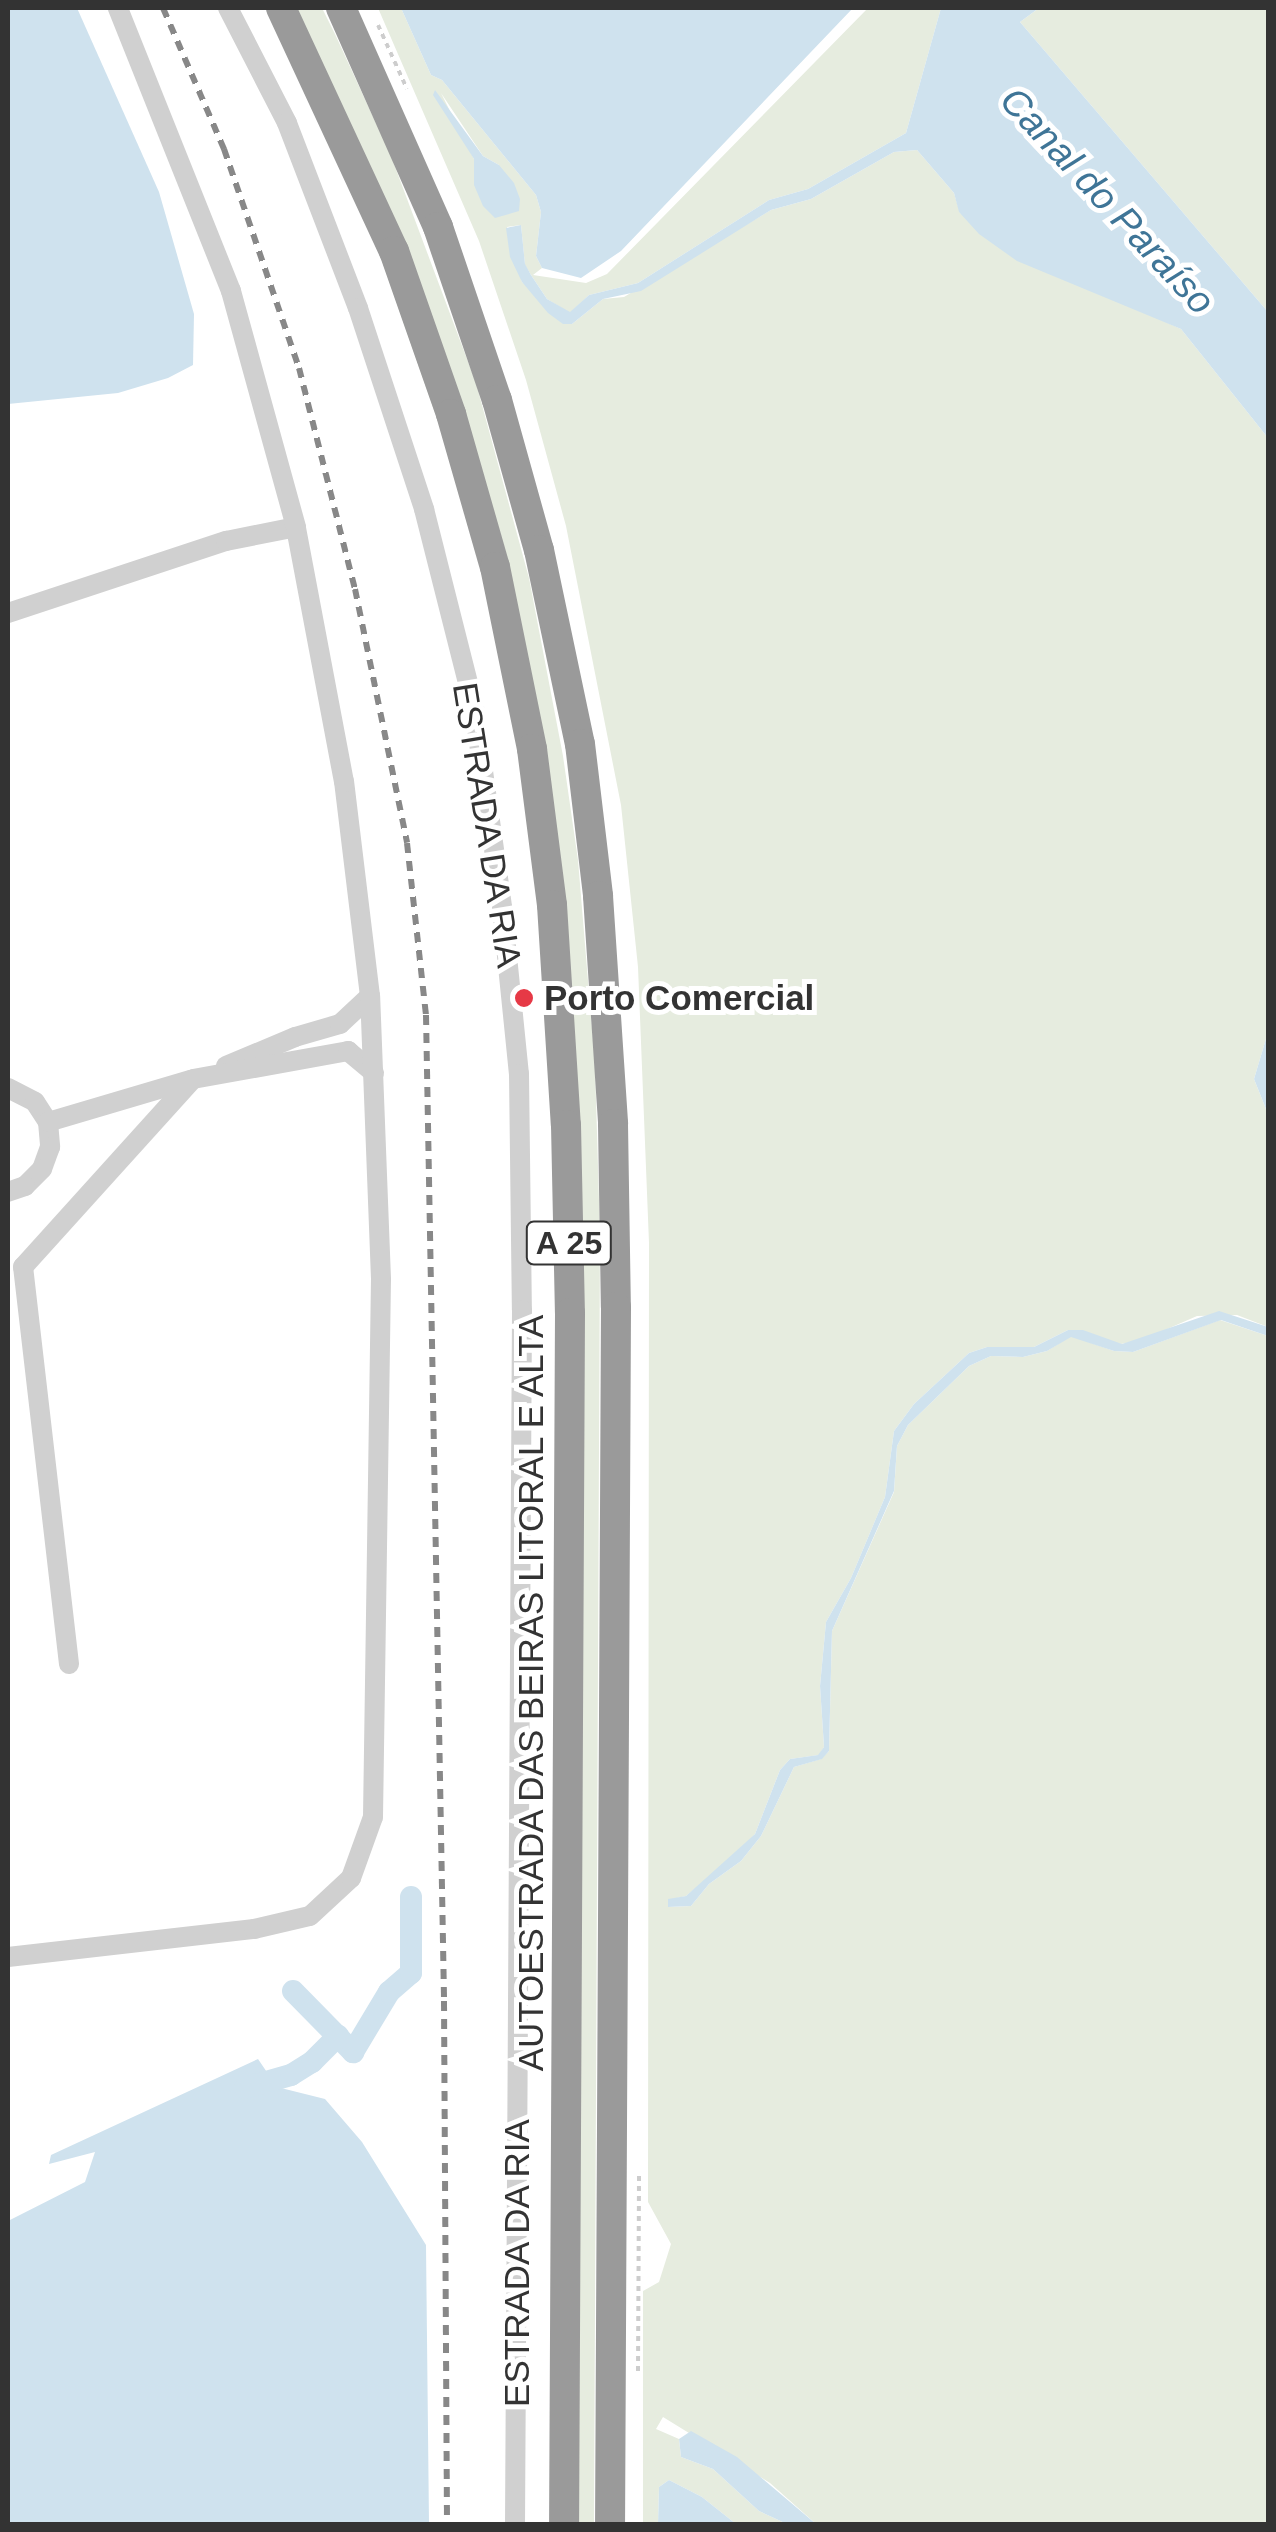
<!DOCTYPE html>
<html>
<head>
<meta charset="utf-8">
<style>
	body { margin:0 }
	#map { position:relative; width:1276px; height:2532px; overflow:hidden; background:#fff; font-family:Helvetica,sans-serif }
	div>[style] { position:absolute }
	.green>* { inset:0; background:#e6ecdf }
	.water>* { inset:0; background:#cfe2ee }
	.canal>* { height:22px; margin:-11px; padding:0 11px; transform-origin:11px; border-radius:11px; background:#cfe2ee }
	.path>* { height:4px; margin-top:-2px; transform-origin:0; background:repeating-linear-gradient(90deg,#cdcdcd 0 5px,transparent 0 10px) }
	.minor>* { height:20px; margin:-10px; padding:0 10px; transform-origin:10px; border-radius:10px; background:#d0d0d0 }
	.highway>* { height:30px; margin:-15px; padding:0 15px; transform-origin:15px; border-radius:15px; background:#9a9a9a }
	.rail>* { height:6px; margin-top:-3px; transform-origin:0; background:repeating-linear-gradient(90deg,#888 0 10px,transparent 0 18px) }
	.dots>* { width:28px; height:28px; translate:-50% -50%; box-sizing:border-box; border:5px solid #fff; border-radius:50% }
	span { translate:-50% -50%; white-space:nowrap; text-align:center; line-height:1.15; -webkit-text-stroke:10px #fff; paint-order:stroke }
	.shield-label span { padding:2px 8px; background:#fff; border:2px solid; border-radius:8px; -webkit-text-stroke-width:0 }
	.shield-label { font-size:32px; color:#333; font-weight:700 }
	.street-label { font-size:35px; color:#333 }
	.poi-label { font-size:35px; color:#333; font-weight:700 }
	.left { translate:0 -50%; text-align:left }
	.water-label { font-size:38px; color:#3f7597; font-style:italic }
	.frame { position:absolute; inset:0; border:10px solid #333; pointer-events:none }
</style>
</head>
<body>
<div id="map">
	<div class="green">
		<div style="clip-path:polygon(294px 8px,322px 8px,335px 34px,391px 156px,476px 383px,529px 578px,563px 756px,578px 860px,595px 1065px,600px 1235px,594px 2524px,575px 2524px,581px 1302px,530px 686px)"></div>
		<div style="clip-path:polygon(evenodd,378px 8px,401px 8px,431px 75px,442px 80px,536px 195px,541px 212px,536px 256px,542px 268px,533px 275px,586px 283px,607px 274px,868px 8px,941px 8px,906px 133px,808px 189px,769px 200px,638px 283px,589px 295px,570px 313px,547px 299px,531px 275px,525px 265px,521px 225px,507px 227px,522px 282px,572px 324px,603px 299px,624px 297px,771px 210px,811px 199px,894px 152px,917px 150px,954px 193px,960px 213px,1108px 296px,1181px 329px,1268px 438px,1268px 1032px,1254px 1079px,1268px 1114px,1268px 1327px,1237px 1315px,1197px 1316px,1142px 1340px,1121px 1344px,1068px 1330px,1034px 1347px,987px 1347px,969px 1353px,914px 1404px,894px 1431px,885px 1497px,851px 1578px,826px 1622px,820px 1686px,824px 1747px,819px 1755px,790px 1759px,780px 1770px,755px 1834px,737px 1854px,686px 1896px,668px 1900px,669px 1907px,691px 1906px,709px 1884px,741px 1861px,761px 1836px,794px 1767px,821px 1759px,829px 1751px,832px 1631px,894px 1492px,897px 1446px,908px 1425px,969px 1366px,991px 1356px,1023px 1357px,1047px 1351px,1071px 1336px,1114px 1351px,1133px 1352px,1220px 1320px,1268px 1336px,1268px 2524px,816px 2524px,770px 2483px,663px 2417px,656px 2429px,679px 2439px,681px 2457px,713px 2469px,759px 2511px,787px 2524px,736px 2524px,702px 2497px,669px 2480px,659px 2487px,658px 2524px,643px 2524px,643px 2291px,659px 2282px,671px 2244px,648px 2202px,649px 1243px,638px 967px,621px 805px,566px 526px,526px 380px,479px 241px,378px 8px,441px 93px,483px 156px,499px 165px,474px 185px,474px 159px,441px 93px)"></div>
		<div style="clip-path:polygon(1039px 8px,1268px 8px,1268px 312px,1020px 22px)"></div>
	</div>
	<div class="water">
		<div style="clip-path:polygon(8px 8px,77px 8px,159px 192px,194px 314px,193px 365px,168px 378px,118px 393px,8px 404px)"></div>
		<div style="clip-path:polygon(401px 8px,853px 8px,621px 251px,581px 278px,542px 268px,536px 256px,541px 212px,536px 195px,442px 80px,431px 75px)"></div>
		<div style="clip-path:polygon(941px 8px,1039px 8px,1020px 22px,1268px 312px,1268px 438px,1181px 329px,1017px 261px,979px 234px,959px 212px,954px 193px,917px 150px,894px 152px,811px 199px,771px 210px,641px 291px,603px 299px,572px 324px,563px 324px,548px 313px,522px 282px,510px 257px,506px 228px,521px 225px,525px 264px,531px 275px,547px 299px,570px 312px,589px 295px,638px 283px,769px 200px,808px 189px,906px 133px)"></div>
		<div style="clip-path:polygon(435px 90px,483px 156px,499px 165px,514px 183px,520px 199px,519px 211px,495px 218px,483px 206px,474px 185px,474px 159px,433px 95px)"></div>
		<div style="clip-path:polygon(1268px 1032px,1266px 1078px,1268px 1114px,1254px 1079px)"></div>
		<div style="clip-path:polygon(1219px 1311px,1268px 1327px,1268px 1336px,1221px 1320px,1133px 1352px,1114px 1351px,1071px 1337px,1047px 1351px,1023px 1357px,991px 1356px,969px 1366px,908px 1425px,897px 1446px,894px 1491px,832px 1631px,829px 1751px,822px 1759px,794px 1767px,761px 1836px,741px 1861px,709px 1884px,691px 1906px,668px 1907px,668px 1899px,686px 1896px,755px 1834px,780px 1770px,790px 1759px,818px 1755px,824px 1747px,820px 1686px,826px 1622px,851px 1578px,885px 1497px,894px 1431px,914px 1404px,969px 1353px,987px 1347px,1034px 1347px,1068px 1330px,1083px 1330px,1122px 1344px)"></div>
		<div style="clip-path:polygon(258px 2059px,277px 2087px,325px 2099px,362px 2142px,426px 2245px,429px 2524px,8px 2524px,8px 2221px,85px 2182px,95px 2152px,49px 2164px,51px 2155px)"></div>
		<div style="clip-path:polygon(691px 2431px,737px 2457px,816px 2524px,787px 2524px,759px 2511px,713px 2469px,681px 2457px,679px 2439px)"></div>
		<div style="clip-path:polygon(669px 2480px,702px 2497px,736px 2524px,658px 2524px,659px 2487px)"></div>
	</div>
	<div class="canal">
		<div style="left:293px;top:1991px;width:86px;rotate:45.5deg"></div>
		<div style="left:353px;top:2052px;width:70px;rotate:-59deg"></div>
		<div style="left:389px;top:1992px;width:29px;rotate:-41deg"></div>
		<div style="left:411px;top:1973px;width:76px;rotate:-90deg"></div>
		<div style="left:245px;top:2088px;width:48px;rotate:-15.8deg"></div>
		<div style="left:291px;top:2075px;width:25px;rotate:-32deg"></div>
		<div style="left:312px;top:2062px;width:37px;rotate:-45deg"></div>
	</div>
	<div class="path">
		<div style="left:378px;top:25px;width:70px;rotate:65.6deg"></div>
		<div style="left:638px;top:2371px;width:195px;rotate:-89.7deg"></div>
	</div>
	<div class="minor">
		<div style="left:228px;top:8px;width:129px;rotate:62.8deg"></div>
		<div style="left:287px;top:123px;width:198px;rotate:69deg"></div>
		<div style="left:358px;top:308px;width:212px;rotate:71.8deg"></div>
		<div style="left:424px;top:509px;width:204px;rotate:75.8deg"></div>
		<div style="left:474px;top:707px;width:202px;rotate:82deg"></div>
		<div style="left:502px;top:907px;width:168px;rotate:84.2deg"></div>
		<div style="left:519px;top:1074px;width:236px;rotate:89.3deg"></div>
		<div style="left:522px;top:1310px;width:1214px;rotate:90.33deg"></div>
		<div style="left:8px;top:613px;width:230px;rotate:-18.3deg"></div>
		<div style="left:226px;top:541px;width:71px;rotate:-11.3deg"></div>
		<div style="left:226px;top:1066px;width:75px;rotate:-22.8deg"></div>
		<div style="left:295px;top:1037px;width:47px;rotate:-16.1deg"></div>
		<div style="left:340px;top:1024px;width:41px;rotate:-43deg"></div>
		<div style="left:8px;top:1088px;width:30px;rotate:27deg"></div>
		<div style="left:35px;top:1102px;width:24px;rotate:57deg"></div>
		<div style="left:48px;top:1122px;width:25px;rotate:85deg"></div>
		<div style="left:50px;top:1147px;width:23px;rotate:110deg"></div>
		<div style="left:42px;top:1169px;width:24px;rotate:135deg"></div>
		<div style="left:25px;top:1186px;width:18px;rotate:161deg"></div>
		<div style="left:48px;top:1122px;width:148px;rotate:-16.5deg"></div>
		<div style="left:69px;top:1664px;width:400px;rotate:-96.6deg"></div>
		<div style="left:23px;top:1267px;width:253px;rotate:-47.9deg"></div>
		<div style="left:193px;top:1079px;width:158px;rotate:-10.2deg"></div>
		<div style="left:348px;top:1051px;width:34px;rotate:40deg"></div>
		<div style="left:8px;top:1957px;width:248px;rotate:-6.5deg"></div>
		<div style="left:254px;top:1929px;width:57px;rotate:-13.1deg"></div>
		<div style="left:310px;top:1916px;width:56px;rotate:-42.8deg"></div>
		<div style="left:351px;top:1878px;width:65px;rotate:-70.2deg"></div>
		<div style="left:373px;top:1817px;width:538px;rotate:-89.15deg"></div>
		<div style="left:381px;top:1279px;width:283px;rotate:-92.2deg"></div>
		<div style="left:370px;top:996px;width:216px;rotate:-96.9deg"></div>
		<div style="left:344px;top:782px;width:259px;rotate:-100.7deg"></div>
		<div style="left:296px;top:527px;width:245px;rotate:-105.4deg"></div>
		<div style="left:231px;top:291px;width:305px;rotate:-111.8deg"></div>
	</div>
	<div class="highway">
		<div style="left:281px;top:8px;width:268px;rotate:65.1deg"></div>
		<div style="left:394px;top:251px;width:173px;rotate:70.7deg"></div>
		<div style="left:451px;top:414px;width:159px;rotate:74deg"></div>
		<div style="left:495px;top:567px;width:186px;rotate:78.5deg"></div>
		<div style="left:532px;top:749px;width:157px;rotate:82.7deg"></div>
		<div style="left:552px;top:905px;width:220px;rotate:86.4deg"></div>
		<div style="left:566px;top:1125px;width:188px;rotate:88.8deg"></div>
		<div style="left:570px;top:1313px;width:1211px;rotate:90.28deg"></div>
		<div style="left:341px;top:8px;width:240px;rotate:66.1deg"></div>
		<div style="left:438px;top:227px;width:183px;rotate:71.2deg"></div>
		<div style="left:497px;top:400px;width:156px;rotate:74.4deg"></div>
		<div style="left:539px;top:550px;width:198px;rotate:78.1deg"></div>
		<div style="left:580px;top:744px;width:153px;rotate:83.2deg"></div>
		<div style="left:598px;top:896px;width:228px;rotate:86.2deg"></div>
		<div style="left:613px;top:1124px;width:183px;rotate:89.1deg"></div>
		<div style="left:616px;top:1307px;width:1217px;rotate:90.28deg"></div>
	</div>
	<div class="rail">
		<div style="left:163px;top:8px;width:154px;rotate:66.6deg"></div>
		<div style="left:224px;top:149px;width:231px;rotate:71.1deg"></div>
		<div style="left:299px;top:368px;width:228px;rotate:75.8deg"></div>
		<div style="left:355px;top:589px;width:259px;rotate:78.4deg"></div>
		<div style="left:407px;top:843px;width:173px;rotate:83.7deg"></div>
		<div style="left:426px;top:1015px;width:986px;rotate:88.95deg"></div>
		<div style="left:444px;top:2001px;width:523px;rotate:89.67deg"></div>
	</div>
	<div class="dots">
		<div style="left:524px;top:998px;background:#e63946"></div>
	</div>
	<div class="shield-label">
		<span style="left:569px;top:1243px">A 25</span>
	</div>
	<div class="street-label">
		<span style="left:487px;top:825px;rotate:81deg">ESTRADA DA RIA</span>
		<span style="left:531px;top:1693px;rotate:-90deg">AUTOESTRADA DAS BEIRAS LITORAL E ALTA</span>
		<span style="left:517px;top:2263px;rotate:-90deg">ESTRADA DA RIA</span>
	</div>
	<div class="poi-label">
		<span class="left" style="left:544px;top:998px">Porto Comercial</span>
	</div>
	<div class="water-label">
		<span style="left:1107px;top:201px;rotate:47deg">Canal do Paraíso</span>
	</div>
	<div class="frame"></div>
</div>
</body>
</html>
